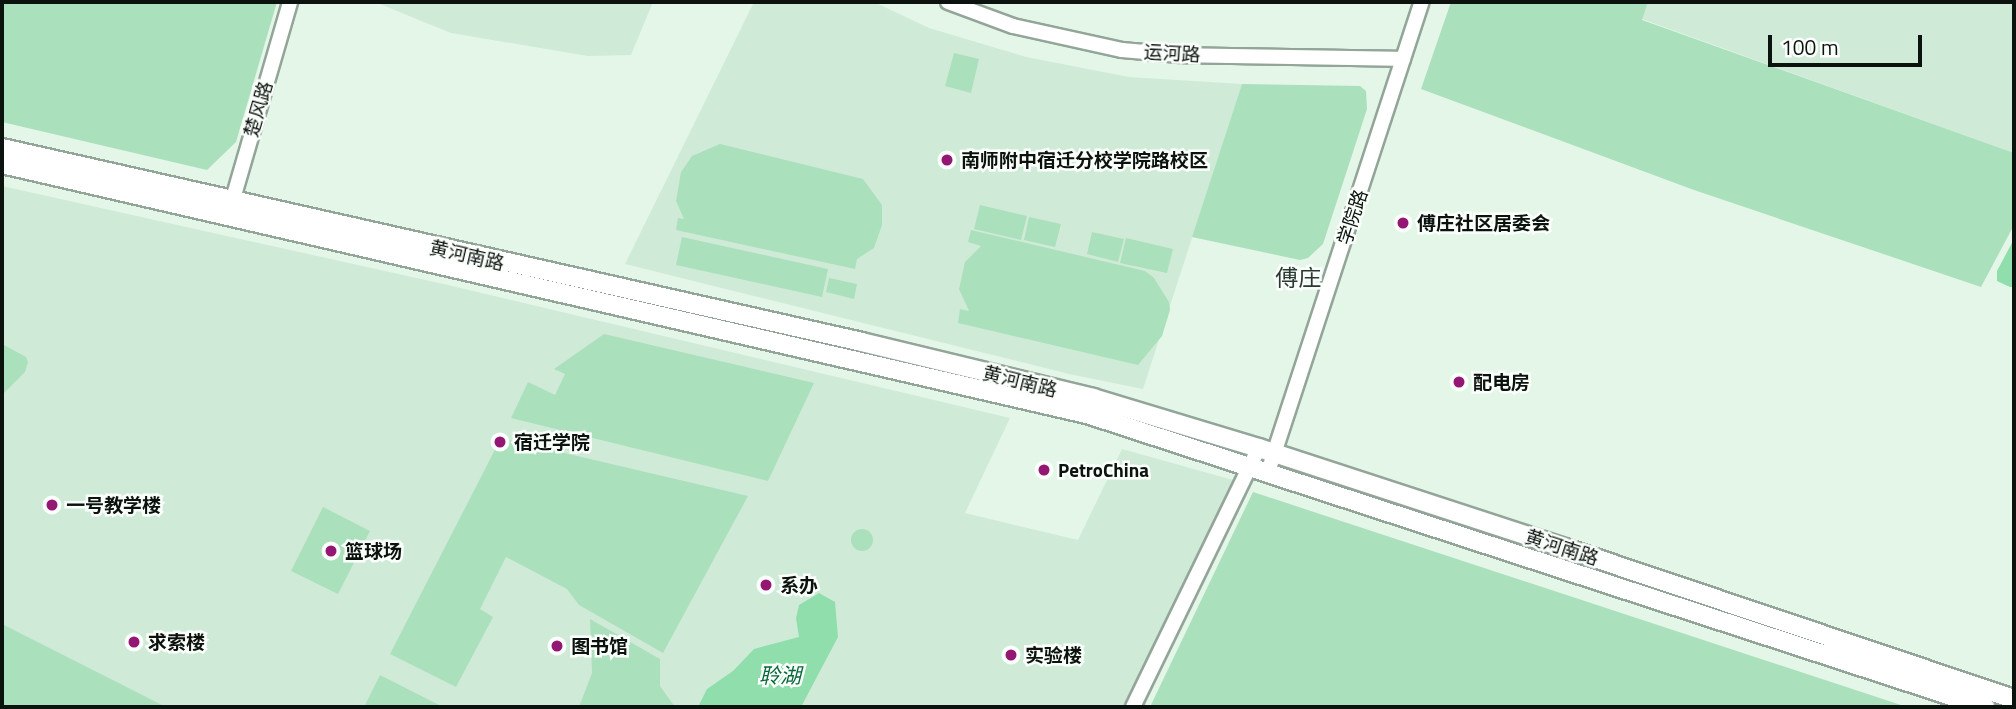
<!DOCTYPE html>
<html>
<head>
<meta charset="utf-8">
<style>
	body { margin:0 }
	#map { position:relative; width:2016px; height:709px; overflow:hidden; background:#e3f6e8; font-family:"Titillium Web","Noto Sans SC",sans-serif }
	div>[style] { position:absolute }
	.built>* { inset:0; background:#d0ead8 }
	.green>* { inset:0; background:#abe0bc }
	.round { border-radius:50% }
	.water>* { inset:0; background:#8fdeab }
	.roads { filter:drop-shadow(2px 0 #93a599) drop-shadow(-2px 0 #93a599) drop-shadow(0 2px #93a599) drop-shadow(0 -2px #93a599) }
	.minor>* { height:14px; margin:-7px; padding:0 7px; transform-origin:7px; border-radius:7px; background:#fff }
	.major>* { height:18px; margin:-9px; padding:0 9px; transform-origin:9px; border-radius:9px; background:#fff }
	.dots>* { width:19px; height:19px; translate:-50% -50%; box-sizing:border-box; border:4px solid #fbfffc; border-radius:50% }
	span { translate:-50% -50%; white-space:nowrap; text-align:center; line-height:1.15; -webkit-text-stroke:5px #fbfffc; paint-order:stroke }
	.street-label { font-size:19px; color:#0c120e }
	.poi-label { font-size:19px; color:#0c120e; font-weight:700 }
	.left { translate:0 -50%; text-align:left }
	.water-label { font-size:21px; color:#09683a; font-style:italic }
	.quarter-label { font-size:23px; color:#2a392f }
	.frame { position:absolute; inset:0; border:4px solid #0c120e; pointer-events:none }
	.scale { position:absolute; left:1768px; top:35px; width:154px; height:32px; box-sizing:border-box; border:4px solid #0c120e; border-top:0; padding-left:9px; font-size:21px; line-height:24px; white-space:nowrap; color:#0c120e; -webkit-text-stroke:5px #fbfffc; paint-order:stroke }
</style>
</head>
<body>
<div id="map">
	<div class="built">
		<div style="clip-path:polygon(375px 2px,653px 2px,631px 55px,588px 56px,451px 33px)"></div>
		<div style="clip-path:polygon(754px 2px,874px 2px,929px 28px,1026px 57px,1129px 77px,1242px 84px,1143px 389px,1069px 374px,625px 264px)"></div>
		<div style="clip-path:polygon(1648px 2px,2014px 2px,2014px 153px,1642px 19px)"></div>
		<div style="clip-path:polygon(2px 186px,448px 285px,1010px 418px,965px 513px,1078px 540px,1122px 449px,1233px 480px,1125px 707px,2px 707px)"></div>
	</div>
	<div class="green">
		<div style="clip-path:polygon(2px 2px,277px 2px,236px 142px,207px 170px,2px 122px)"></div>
		<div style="clip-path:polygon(1451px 2px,1648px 2px,1642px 20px,2014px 153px,2014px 225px,1981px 287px,1694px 190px,1421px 89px)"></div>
		<div style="clip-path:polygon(954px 53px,979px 59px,971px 93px,945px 86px)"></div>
		<div style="clip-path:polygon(1242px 84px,1360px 86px,1366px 91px,1367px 109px,1323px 244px,1308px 258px,1300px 260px,1192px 237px)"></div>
		<div style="clip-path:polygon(720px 144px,863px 179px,882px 205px,882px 225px,874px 248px,857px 259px,855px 269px,676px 230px,678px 218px,684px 219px,676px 201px,681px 172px,692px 156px)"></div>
		<div style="clip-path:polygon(980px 205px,1027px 216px,1021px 240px,974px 229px)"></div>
		<div style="clip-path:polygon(1029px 217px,1061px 224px,1055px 247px,1024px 240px)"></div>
		<div style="clip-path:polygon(971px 230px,1145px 271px,1154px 278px,1169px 302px,1170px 310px,1162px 336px,1138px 365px,958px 323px,960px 309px,969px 311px,959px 289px,965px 262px,981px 246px,968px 242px)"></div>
		<div style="clip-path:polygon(1092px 232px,1124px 239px,1118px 262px,1087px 254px)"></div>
		<div style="clip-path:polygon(682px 237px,828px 269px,822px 297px,676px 265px)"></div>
		<div style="clip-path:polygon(1126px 238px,1173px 249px,1167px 273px,1120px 263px)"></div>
		<div style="clip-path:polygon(829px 278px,857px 284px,854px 299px,826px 292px)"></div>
		<div style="clip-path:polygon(604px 334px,814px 383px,768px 481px,511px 418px,528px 382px,555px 395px,565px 374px,554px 369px)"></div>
		<div style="clip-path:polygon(2px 344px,26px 357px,28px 362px,25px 372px,2px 395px)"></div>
		<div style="clip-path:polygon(501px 438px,748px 496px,663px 653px,579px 605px,567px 589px,506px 557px,480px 609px,493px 617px,456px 687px,390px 654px)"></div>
		<div style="clip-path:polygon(1253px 492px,1907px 707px,1150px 707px)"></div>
		<div style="clip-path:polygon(323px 507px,370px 531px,338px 594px,291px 571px)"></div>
		<div class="round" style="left:851px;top:529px;width:22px;height:22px"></div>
		<div style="clip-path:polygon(590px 619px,660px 659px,660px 686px,675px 707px,579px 707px,592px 673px)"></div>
		<div style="clip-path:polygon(2px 624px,166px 707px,2px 707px)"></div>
		<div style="clip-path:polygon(380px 675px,443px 707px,364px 707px)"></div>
	</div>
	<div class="water">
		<div style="clip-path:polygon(2014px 239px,2014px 287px,2010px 287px,1997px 281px,1997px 271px)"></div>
		<div style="clip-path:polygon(819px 593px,835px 602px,838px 637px,801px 707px,698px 707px,707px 689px,733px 671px,754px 649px,799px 637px,796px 618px,799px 605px)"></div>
	</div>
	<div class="roads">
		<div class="minor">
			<div style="left:948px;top:2px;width:69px;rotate:20.3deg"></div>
			<div style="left:1013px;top:26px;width:112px;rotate:12.4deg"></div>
			<div style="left:1122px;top:50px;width:57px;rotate:5deg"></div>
			<div style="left:1179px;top:55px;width:224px;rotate:1deg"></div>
			<div style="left:230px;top:209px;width:216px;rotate:-73.8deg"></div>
			<div style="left:1268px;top:472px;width:495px;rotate:-71.9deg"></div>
			<div style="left:1133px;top:707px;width:288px;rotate:-64.1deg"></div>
		</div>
		<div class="major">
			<div style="left:2px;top:148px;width:882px;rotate:12.71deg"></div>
			<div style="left:862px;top:342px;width:238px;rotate:13.6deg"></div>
			<div style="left:1093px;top:398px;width:173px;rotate:16.8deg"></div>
			<div style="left:1259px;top:448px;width:322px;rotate:18.1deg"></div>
			<div style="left:1565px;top:548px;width:474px;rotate:18.6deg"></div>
			<div style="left:2px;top:164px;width:1113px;rotate:12.98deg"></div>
			<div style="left:1087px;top:414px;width:945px;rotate:18.07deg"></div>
		</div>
	</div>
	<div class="dots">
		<div style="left:947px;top:160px;background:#941873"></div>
		<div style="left:1403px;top:223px;background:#941873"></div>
		<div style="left:1459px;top:382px;background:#941873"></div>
		<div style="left:500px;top:442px;background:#941873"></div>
		<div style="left:1044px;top:470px;background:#941873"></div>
		<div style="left:52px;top:505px;background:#941873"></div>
		<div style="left:331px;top:551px;background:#941873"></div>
		<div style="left:766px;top:585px;background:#941873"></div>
		<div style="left:134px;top:642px;background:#941873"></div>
		<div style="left:557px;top:646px;background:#941873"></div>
		<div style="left:1011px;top:655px;background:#941873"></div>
	</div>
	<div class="street-label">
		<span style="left:1172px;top:53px;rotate:3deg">运河路</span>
		<span style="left:258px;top:109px;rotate:-74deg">楚风路</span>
		<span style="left:1352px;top:217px;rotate:-72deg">学院路</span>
		<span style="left:467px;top:255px;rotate:13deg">黄河南路</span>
		<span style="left:1020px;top:381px;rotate:14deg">黄河南路</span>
		<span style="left:1562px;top:547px;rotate:18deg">黄河南路</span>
	</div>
	<div class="poi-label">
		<span class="left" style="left:961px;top:160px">南师附中宿迁分校学院路校区</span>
		<span class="left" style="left:1417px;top:223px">傅庄社区居委会</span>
		<span class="left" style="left:1473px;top:382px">配电房</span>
		<span class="left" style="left:514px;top:442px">宿迁学院</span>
		<span class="left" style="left:1058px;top:470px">PetroChina</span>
		<span class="left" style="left:66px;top:505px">一号教学楼</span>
		<span class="left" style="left:345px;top:551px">篮球场</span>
		<span class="left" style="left:780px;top:585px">系办</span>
		<span class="left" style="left:148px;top:642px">求索楼</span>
		<span class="left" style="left:571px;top:646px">图书馆</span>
		<span class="left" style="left:1025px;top:655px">实验楼</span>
	</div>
	<div class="water-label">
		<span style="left:780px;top:675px">聆湖</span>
	</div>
	<div class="quarter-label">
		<span style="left:1298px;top:278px">傅庄</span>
	</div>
	<div class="frame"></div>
	<div class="scale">100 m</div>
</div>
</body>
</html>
